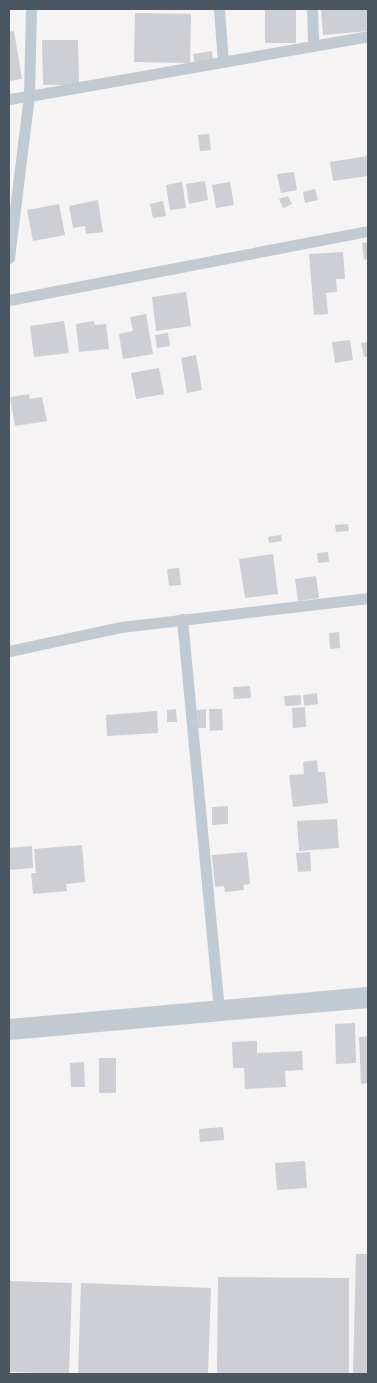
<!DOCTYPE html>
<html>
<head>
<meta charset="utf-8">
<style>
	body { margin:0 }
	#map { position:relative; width:377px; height:1383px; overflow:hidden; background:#f5f3f3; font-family:"Sofia Sans Condensed",sans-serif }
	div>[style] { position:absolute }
	.building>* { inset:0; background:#cdcfd5 }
	.service>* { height:11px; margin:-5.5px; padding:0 5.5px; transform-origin:5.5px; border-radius:5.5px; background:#c1cad2 }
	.minor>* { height:21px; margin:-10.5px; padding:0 10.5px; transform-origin:10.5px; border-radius:10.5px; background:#c1cad2 }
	span { translate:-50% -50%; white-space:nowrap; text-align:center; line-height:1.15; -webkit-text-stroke:4px #fff; paint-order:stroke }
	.frame { position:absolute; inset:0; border:10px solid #4a5661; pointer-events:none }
</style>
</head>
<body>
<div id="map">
	<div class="building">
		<div style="clip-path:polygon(265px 9px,296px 9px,296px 43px,265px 43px)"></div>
		<div style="clip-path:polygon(321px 9px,368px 9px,368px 31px,323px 35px)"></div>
		<div style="clip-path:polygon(135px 13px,191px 14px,190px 63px,134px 62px)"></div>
		<div style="clip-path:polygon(14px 31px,22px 79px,9px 81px,9px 32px)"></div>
		<div style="clip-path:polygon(42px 40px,78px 40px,79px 85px,43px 85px)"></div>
		<div style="clip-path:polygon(212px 51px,213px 61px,195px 64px,193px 54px)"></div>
		<div style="clip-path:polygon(209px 134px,211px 150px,200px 151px,198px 135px)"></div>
		<div style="clip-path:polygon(368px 156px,368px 176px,333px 181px,330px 162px)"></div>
		<div style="clip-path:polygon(294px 172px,297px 190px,281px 193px,277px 174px)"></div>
		<div style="clip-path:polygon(205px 181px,208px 200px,189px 204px,186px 184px)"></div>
		<div style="clip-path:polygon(182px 182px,186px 208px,170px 210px,166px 185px)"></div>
		<div style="clip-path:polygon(230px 182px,234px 205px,216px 208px,212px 185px)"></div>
		<div style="clip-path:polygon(315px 189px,318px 200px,305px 203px,303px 192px)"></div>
		<div style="clip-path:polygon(288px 196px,292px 204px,283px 208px,279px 199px)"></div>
		<div style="clip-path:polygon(98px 200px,103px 232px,86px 234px,85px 226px,73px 228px,69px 206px)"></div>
		<div style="clip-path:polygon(163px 201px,166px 216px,153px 218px,150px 204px)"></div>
		<div style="clip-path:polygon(59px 204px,65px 235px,33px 241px,27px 210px)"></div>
		<div style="clip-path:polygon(368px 242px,368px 259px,364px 260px,362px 243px)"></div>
		<div style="clip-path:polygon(343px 252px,345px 279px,336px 279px,337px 292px,326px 293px,328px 314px,314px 315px,309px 254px)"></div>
		<div style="clip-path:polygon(186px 292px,191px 326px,156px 331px,152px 297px)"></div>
		<div style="clip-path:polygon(146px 314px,153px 354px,123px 359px,119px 334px,133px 331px,130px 317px)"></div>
		<div style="clip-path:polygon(64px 321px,69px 353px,34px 357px,30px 326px)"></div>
		<div style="clip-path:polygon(94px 321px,95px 325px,106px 324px,109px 349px,79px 352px,76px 324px)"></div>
		<div style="clip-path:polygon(168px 333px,170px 346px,157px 348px,155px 335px)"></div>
		<div style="clip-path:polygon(350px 340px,353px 360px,335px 363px,332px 342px)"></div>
		<div style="clip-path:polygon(368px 342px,368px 356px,364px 357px,361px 343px)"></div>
		<div style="clip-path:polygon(196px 355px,202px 390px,187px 393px,181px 358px)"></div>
		<div style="clip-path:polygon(159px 368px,164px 394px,136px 399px,131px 373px)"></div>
		<div style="clip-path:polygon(29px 394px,30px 399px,42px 397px,47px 421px,15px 426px,10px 397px)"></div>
		<div style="clip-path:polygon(348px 524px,349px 531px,336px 532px,335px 525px)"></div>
		<div style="clip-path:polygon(281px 535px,282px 541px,269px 543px,268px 537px)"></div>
		<div style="clip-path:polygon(328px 552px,329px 562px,318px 563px,317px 553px)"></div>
		<div style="clip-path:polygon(273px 554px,278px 594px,245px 598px,239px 559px)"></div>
		<div style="clip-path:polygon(179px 568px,181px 585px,169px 586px,167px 569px)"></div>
		<div style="clip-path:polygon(316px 576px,319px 598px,298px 601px,295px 579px)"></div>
		<div style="clip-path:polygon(339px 632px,340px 648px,330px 649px,329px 633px)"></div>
		<div style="clip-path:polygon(250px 686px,251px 698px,234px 699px,233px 687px)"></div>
		<div style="clip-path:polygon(317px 693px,318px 704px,304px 706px,303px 695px)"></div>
		<div style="clip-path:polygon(301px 695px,301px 705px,285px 706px,284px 696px)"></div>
		<div style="clip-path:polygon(305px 707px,306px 727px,293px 728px,292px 708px)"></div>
		<div style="clip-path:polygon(176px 709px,177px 722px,167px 722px,167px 710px)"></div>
		<div style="clip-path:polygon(206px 709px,206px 728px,198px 728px,197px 710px)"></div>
		<div style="clip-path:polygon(209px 709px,222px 709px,223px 730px,210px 731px)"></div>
		<div style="clip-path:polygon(157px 711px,158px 733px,107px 736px,106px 715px)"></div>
		<div style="clip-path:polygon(317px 760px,318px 772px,325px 772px,328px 803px,293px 807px,289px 775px,304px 774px,303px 762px)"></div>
		<div style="clip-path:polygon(228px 806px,228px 824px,212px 825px,212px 807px)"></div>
		<div style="clip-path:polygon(337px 819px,339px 848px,299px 851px,297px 821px)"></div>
		<div style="clip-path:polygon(82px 845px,85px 882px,66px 884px,67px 891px,33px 894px,31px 873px,36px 873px,34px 849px)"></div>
		<div style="clip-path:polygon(32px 846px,33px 868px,9px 870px,9px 848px)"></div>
		<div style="clip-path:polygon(247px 852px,250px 884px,243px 885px,244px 890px,225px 892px,224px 886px,215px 887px,212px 855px)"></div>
		<div style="clip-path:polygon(310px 852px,311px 871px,298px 872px,296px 853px)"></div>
		<div style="clip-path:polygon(355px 1023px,356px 1063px,336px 1064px,335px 1024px)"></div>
		<div style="clip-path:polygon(368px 1036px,368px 1083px,361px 1084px,359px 1037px)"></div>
		<div style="clip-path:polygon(257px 1041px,257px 1053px,302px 1051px,303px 1070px,285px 1071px,286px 1087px,245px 1089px,244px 1068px,233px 1068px,232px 1042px)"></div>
		<div style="clip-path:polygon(99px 1058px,116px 1058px,116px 1093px,99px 1093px)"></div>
		<div style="clip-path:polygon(84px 1062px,85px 1087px,71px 1087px,70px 1063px)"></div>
		<div style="clip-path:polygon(223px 1127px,224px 1140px,200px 1142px,199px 1129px)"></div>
		<div style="clip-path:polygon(305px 1161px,307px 1188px,277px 1190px,275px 1163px)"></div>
		<div style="clip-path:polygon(356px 1254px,368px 1254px,368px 1374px,353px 1374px)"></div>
		<div style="clip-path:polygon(218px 1277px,349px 1278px,349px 1374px,217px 1374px)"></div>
		<div style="clip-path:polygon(9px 1281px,72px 1283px,69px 1374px,9px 1372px)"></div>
		<div style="clip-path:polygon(81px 1283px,211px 1288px,208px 1374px,78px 1374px)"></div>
	</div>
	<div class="service">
		<div style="left:219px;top:9px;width:53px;rotate:85.7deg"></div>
		<div style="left:312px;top:9px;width:37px;rotate:88deg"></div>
		<div style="left:9px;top:99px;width:20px;rotate:-9deg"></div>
		<div style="left:29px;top:96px;width:87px;rotate:-88.7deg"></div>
		<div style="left:9px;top:258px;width:163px;rotate:-83deg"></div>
		<div style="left:29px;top:96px;width:344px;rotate:-10deg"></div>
		<div style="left:9px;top:300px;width:366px;rotate:-10.9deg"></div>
		<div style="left:182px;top:619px;width:393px;rotate:84.6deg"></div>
		<div style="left:9px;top:651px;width:115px;rotate:-12.1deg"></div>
		<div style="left:121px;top:627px;width:249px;rotate:-6.7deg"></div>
	</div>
	<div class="minor">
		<div style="left:9px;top:1029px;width:360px;rotate:-5.1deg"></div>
	</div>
	<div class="frame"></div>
</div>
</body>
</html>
